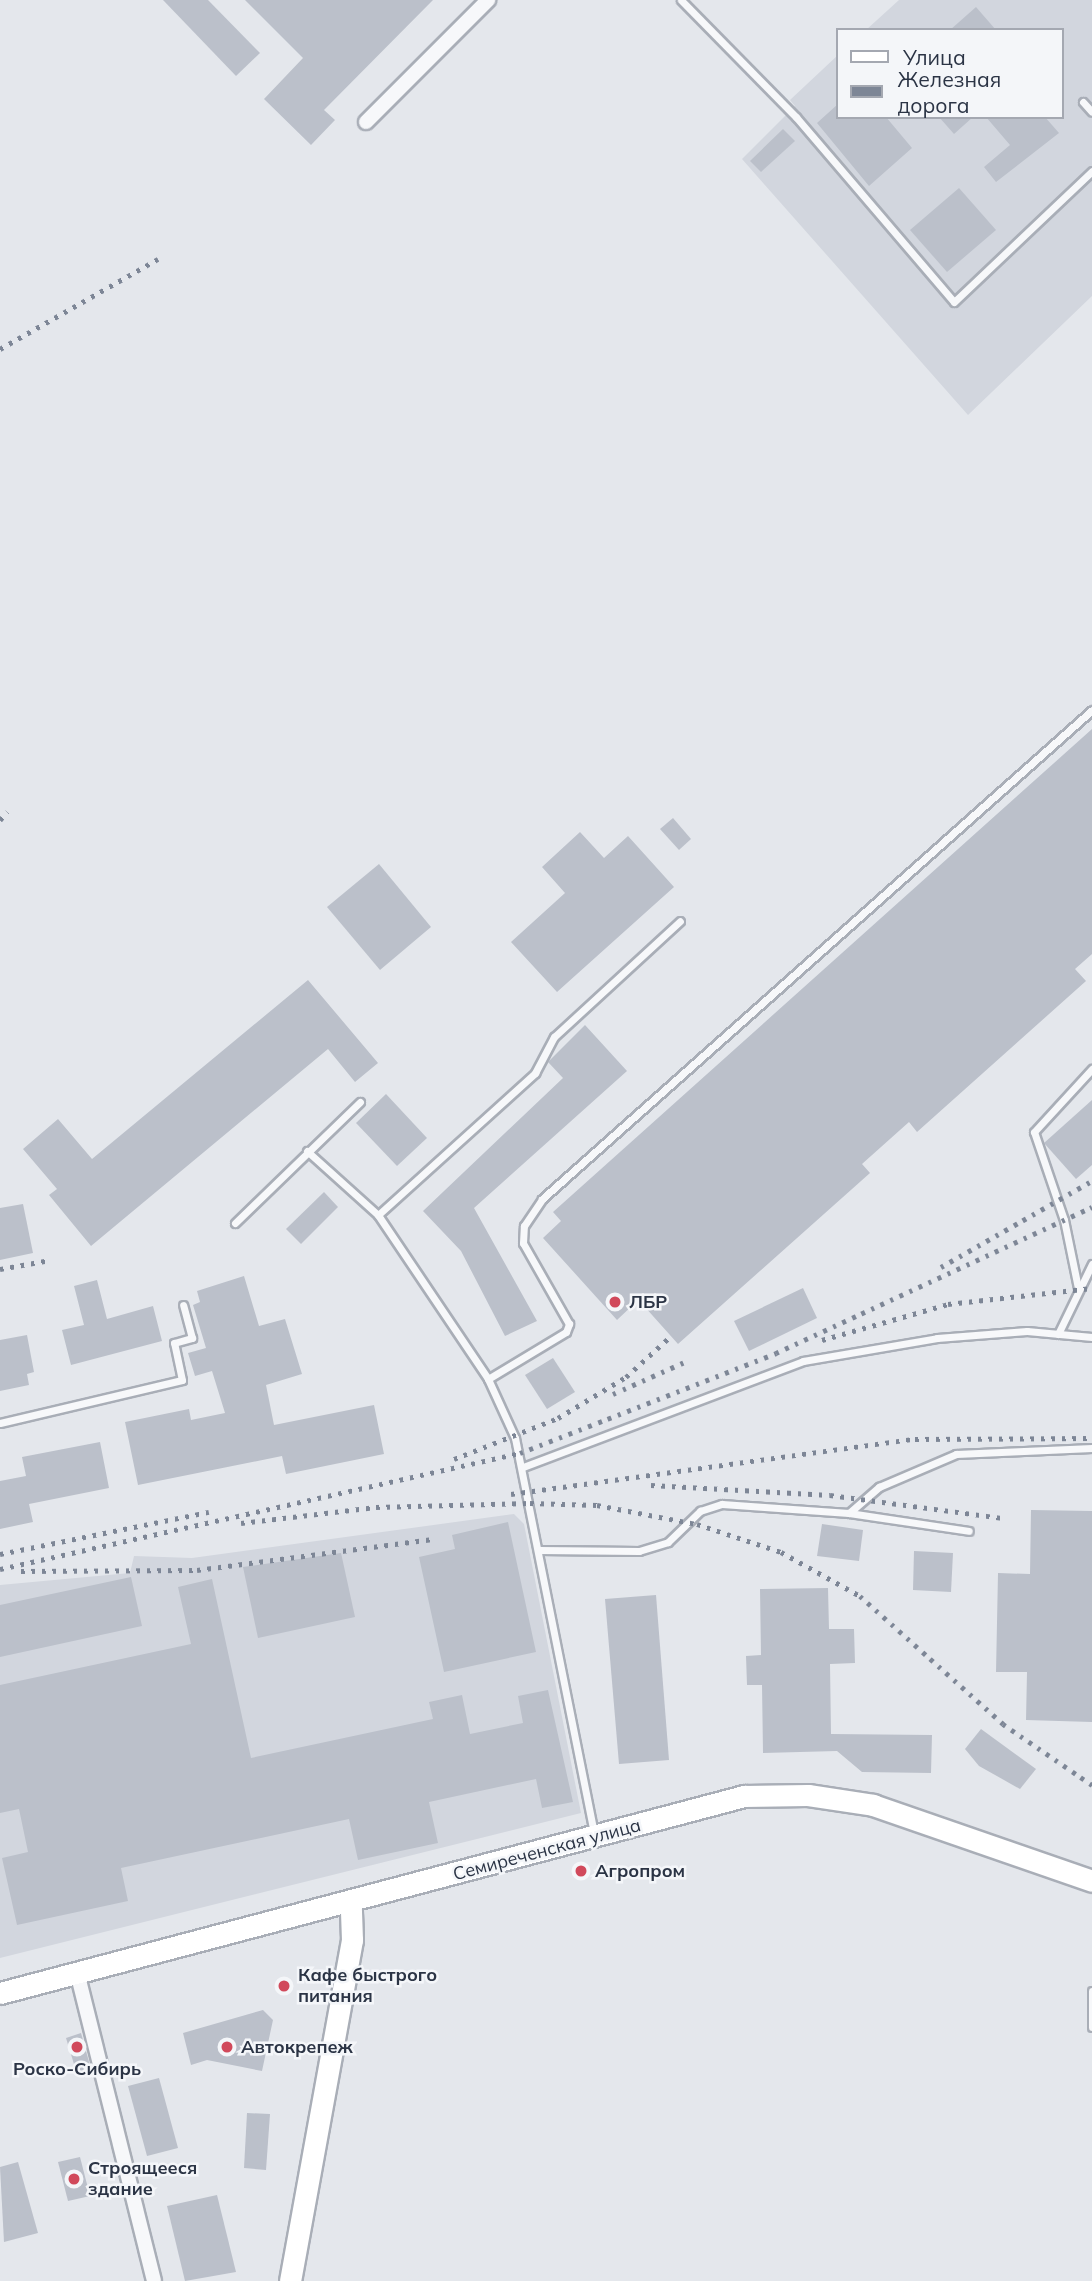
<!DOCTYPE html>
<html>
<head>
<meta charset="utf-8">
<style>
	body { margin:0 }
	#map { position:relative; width:1092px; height:2281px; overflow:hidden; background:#e4e7ec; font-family:Mulish,sans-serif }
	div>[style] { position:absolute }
	.built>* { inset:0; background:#d2d6de }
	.building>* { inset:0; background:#bbc0ca }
	.roads { filter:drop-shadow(2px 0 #a9aeb7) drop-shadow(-2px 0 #a9aeb7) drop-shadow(0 2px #a9aeb7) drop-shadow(0 -2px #a9aeb7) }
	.lane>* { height:7px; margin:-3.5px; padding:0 3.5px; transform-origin:3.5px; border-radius:3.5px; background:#f7f8fa }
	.street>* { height:14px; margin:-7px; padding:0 7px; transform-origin:7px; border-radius:7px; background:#f7f8fa }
	.secondary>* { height:21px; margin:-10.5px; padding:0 10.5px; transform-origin:10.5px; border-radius:10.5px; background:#fff }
	.rail>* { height:5px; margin-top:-2.5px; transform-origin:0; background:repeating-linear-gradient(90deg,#7d8696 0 3.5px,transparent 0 10.5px) }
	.dots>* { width:19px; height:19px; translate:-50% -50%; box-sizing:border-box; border:4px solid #f4f6f9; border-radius:50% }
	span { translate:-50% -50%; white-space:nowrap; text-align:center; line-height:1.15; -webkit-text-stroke:5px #f4f6f9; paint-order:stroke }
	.poi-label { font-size:18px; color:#2b3445; font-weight:700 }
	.left { translate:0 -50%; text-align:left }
	.street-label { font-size:18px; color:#2b3445 }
	.legend { position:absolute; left:836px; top:28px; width:228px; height:91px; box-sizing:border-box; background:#f4f6f9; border:2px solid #a4a8b1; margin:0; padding:9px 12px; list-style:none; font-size:21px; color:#2b3445 }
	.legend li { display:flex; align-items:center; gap:14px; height:35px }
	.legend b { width:35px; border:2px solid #a4a8b1 }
</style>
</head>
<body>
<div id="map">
	<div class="built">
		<div style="clip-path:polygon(899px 0,1092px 0,1092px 296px,968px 415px,742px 159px,795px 106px,790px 100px,838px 55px,838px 117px,1062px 117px,1062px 30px,866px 30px)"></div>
		<div style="clip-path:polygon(514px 1514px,524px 1524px,581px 1813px,0 1958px,0 1585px,130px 1573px,134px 1556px,192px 1558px)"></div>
	</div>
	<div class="building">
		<div style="clip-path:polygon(163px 0,208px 0,260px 53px,236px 76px)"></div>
		<div style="clip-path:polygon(245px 0,433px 0,324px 110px,335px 120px,311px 145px,264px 99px,303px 58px)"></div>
		<div style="clip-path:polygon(976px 7px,996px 30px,950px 30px)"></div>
		<div style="clip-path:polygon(838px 104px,838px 117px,886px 117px,912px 148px,869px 186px,817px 123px)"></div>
		<div style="clip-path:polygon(939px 117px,973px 117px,954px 134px)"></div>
		<div style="clip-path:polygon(986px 117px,1045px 117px,1059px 133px,996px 182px,984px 167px,1010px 145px)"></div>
		<div style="clip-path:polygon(783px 129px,795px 141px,761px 172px,750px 161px)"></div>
		<div style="clip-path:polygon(959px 188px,996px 230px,947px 272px,910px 230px)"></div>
		<div style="clip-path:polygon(1092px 729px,1092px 954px,1075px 969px,1086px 981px,917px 1132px,909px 1122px,862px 1164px,870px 1173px,678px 1344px,644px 1306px,635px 1303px,617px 1320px,543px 1238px,561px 1221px,553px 1212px)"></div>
		<div style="clip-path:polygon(673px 818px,691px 839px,679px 850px,660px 829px)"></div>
		<div style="clip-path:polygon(580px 832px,604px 858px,628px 836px,674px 887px,557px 992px,511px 942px,565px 893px,542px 867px)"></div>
		<div style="clip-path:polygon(379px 864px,431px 927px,380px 970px,327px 907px)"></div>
		<div style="clip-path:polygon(308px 980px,378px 1063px,355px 1082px,328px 1049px,91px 1246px,49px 1195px,57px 1189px,23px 1149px,58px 1119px,92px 1159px)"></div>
		<div style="clip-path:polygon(585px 1025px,627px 1071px,474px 1208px,537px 1321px,505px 1336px,461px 1251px,423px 1211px,563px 1078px,548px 1062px)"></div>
		<div style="clip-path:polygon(386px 1094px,427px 1138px,397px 1166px,356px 1123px)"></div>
		<div style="clip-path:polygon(1092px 1100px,1092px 1165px,1076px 1179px,1044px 1143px)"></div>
		<div style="clip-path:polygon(324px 1192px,338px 1207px,301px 1244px,286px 1229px)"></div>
		<div style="clip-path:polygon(23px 1204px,33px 1253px,0 1260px,0 1208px)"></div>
		<div style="clip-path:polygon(244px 1276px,259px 1326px,285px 1319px,302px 1374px,266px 1385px,274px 1425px,374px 1405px,384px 1454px,286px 1474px,282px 1456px,138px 1485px,125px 1422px,189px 1409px,191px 1420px,225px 1413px,212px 1371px,195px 1376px,188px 1353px,206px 1348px,193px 1305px,200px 1302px,197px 1291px)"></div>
		<div style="clip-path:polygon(97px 1280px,107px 1319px,153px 1306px,162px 1341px,71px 1365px,62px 1330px,84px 1325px,74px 1286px)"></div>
		<div style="clip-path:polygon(803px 1288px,817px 1318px,749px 1351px,734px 1321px)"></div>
		<div style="clip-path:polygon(27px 1335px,34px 1372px,27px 1374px,29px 1385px,0 1391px,0 1340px)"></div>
		<div style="clip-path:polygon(553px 1358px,575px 1392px,547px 1409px,525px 1375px)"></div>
		<div style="clip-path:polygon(100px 1442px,109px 1488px,29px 1504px,33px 1522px,0 1529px,0 1481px,26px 1476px,22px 1457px)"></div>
		<div style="clip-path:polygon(1031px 1510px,1092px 1511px,1092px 1722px,1026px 1720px,1027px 1672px,996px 1672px,998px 1573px,1030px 1574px)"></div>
		<div style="clip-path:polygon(508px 1522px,536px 1652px,444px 1672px,419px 1557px,455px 1549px,452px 1535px)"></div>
		<div style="clip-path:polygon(822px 1524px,863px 1530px,859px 1561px,817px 1556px)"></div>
		<div style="clip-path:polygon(914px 1551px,953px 1553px,951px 1592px,913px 1590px)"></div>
		<div style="clip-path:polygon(341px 1553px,355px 1617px,258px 1638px,243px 1567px)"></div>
		<div style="clip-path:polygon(131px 1577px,142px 1626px,0 1657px,0 1605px)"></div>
		<div style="clip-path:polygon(212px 1579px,251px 1758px,433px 1719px,429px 1702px,462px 1695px,470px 1734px,523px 1723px,518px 1696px,548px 1690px,573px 1802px,542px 1808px,536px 1779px,429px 1802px,438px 1843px,358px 1860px,349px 1819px,121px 1868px,128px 1901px,17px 1925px,2px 1858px,28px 1852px,19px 1809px,0 1813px,0 1685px,191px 1644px,178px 1587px)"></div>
		<div style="clip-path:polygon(828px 1588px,829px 1629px,854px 1629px,855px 1663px,830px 1664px,831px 1734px,932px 1735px,931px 1773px,862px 1772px,837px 1751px,763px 1753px,762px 1685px,747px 1685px,746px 1656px,761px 1655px,760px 1589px)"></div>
		<div style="clip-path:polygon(656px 1595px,669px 1760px,619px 1764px,605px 1599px)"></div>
		<div style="clip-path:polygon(981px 1729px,1036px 1769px,1020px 1789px,979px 1766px,965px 1749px)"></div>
		<div style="clip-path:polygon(263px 2010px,273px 2020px,262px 2071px,207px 2060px,191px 2065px,183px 2033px)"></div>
		<div style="clip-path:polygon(81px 2033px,91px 2069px,77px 2074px,66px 2038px)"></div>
		<div style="clip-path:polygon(159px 2078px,178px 2148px,147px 2156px,128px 2086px)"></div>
		<div style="clip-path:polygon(247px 2113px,270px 2114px,266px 2170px,244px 2168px)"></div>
		<div style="clip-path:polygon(80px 2157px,90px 2196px,68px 2201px,58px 2162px)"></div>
		<div style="clip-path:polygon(18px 2162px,38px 2233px,4px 2242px,0 2167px)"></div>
		<div style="clip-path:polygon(217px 2195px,236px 2272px,185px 2281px,167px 2206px)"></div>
	</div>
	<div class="roads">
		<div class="lane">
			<div style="left:681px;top:0;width:164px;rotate:45.5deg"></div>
			<div style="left:796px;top:117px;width:243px;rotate:49.5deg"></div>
			<div style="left:954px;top:302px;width:190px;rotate:-43.5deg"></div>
			<div style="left:1083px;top:102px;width:13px;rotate:48deg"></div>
			<div style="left:307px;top:1151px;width:96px;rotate:42deg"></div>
			<div style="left:378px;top:1215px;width:197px;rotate:56.1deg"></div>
			<div style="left:488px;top:1379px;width:65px;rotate:65.4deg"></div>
			<div style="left:515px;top:1438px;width:404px;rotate:78.7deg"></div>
			<div style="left:378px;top:1215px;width:212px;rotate:-42.1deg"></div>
			<div style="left:535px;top:1073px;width:41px;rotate:-62.2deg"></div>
			<div style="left:554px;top:1037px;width:171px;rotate:-42.6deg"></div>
			<div style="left:235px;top:1223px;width:174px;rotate:-44.1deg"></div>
			<div style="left:1078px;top:1288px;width:69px;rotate:-101.6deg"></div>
			<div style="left:1064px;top:1220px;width:93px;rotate:-108.8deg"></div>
			<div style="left:1034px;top:1132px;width:86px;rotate:-47.4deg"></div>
			<div style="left:1058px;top:1334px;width:78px;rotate:-64.1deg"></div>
			<div style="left:488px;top:1379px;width:91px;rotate:-31.1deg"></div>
			<div style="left:566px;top:1332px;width:9px;rotate:-69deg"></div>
			<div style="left:569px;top:1324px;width:93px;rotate:-119.6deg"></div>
			<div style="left:523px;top:1243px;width:17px;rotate:-87deg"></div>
			<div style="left:524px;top:1226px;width:32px;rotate:-56deg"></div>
			<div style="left:542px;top:1199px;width:736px;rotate:-41.64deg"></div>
			<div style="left:0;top:1423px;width:187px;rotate:-13.3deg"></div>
			<div style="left:182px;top:1380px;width:38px;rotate:-102deg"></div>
			<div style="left:174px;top:1343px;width:19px;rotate:-16deg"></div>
			<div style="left:192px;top:1338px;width:34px;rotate:-105deg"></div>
			<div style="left:523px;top:1467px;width:299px;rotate:-20.7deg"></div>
			<div style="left:803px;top:1361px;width:136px;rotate:-9.7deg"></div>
			<div style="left:937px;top:1338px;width:90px;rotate:-4.4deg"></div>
			<div style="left:1027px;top:1331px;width:65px;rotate:5.3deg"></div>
			<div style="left:849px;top:1513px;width:121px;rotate:8.5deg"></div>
			<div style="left:539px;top:1550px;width:100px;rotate:0.6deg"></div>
			<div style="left:639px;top:1551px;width:30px;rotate:-17deg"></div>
			<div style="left:668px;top:1542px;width:45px;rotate:-44.1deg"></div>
			<div style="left:700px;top:1511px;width:23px;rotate:-18deg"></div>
			<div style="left:722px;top:1504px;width:127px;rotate:4.1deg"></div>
			<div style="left:849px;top:1513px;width:40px;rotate:-41deg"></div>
			<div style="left:879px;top:1487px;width:84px;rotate:-23.2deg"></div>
			<div style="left:956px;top:1454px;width:136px;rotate:-2.5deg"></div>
			<div style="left:1092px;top:1991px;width:36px;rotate:90deg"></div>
		</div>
		<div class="street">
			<div style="left:366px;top:122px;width:173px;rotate:-45deg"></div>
			<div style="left:77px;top:1972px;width:318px;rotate:76deg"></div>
		</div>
		<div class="secondary">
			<div style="left:0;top:1993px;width:770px;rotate:-14.83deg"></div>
			<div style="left:744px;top:1796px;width:64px;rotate:-0.9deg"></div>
			<div style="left:808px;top:1795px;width:66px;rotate:8.7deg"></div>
			<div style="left:873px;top:1805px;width:232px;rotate:19.1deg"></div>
			<div style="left:290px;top:2281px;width:347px;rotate:-79.7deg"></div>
			<div style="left:352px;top:1940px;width:38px;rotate:-92deg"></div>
		</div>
	</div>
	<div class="rail">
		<div style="left:0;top:349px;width:182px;rotate:-29.7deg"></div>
		<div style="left:0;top:820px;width:11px;rotate:-49deg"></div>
		<div style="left:941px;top:1267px;width:174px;rotate:-29.7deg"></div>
		<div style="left:0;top:1269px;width:51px;rotate:-10.2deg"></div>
		<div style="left:822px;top:1340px;width:131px;rotate:-15.9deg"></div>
		<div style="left:948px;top:1304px;width:145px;rotate:-6.3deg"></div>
		<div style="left:613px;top:1394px;width:83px;rotate:-24.1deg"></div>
		<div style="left:454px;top:1459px;width:112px;rotate:-21.5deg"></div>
		<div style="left:558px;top:1418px;width:79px;rotate:-31.1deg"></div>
		<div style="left:626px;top:1377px;width:61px;rotate:-42.3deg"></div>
		<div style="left:651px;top:1485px;width:179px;rotate:3.2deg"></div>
		<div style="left:830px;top:1495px;width:175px;rotate:7.6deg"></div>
		<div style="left:511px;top:1494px;width:408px;rotate:-7.8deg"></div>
		<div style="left:915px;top:1439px;width:177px;rotate:-0.3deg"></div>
		<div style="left:241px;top:1523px;width:136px;rotate:-6.8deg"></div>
		<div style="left:376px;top:1507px;width:154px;rotate:-1.5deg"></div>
		<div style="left:530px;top:1503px;width:67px;rotate:1.7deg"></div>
		<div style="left:597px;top:1505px;width:102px;rotate:10.8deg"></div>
		<div style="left:697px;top:1524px;width:89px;rotate:18.4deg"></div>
		<div style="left:781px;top:1552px;width:90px;rotate:29.1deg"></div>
		<div style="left:860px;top:1596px;width:192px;rotate:41.8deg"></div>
		<div style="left:1003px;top:1724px;width:108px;rotate:34.4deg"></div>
		<div style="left:0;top:1554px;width:213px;rotate:-11.4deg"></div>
		<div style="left:0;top:1569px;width:533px;rotate:-12.58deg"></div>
		<div style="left:520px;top:1453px;width:275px;rotate:-21.3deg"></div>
		<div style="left:776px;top:1353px;width:348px;rotate:-24.8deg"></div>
		<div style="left:21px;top:1571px;width:176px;rotate:-0.3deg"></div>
		<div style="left:197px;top:1570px;width:236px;rotate:-7.5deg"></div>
	</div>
	<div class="dots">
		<div style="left:615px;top:1302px;background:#d1495b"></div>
		<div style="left:581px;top:1871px;background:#d1495b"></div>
		<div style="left:284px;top:1986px;background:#d1495b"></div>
		<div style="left:77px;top:2047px;background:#d1495b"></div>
		<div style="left:227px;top:2047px;background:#d1495b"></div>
		<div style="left:74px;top:2179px;background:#d1495b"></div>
	</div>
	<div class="poi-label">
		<span class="left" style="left:629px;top:1302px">ЛБР</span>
		<span class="left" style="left:595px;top:1871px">Агропром</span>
		<span class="left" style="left:298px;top:1986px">Кафе быстрого<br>питания</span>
		<span class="left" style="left:241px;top:2047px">Автокрепеж</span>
		<span style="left:77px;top:2069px">Роско-Сибирь</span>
		<span class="left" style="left:88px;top:2179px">Строящееся<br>здание</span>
	</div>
	<div class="street-label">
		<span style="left:547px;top:1850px;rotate:-15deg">Семиреченская улица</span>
	</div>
	<ul class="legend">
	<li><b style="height:9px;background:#fff"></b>Улица</li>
	<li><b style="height:9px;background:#7d8696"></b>Железная дорога</li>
	</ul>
</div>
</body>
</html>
